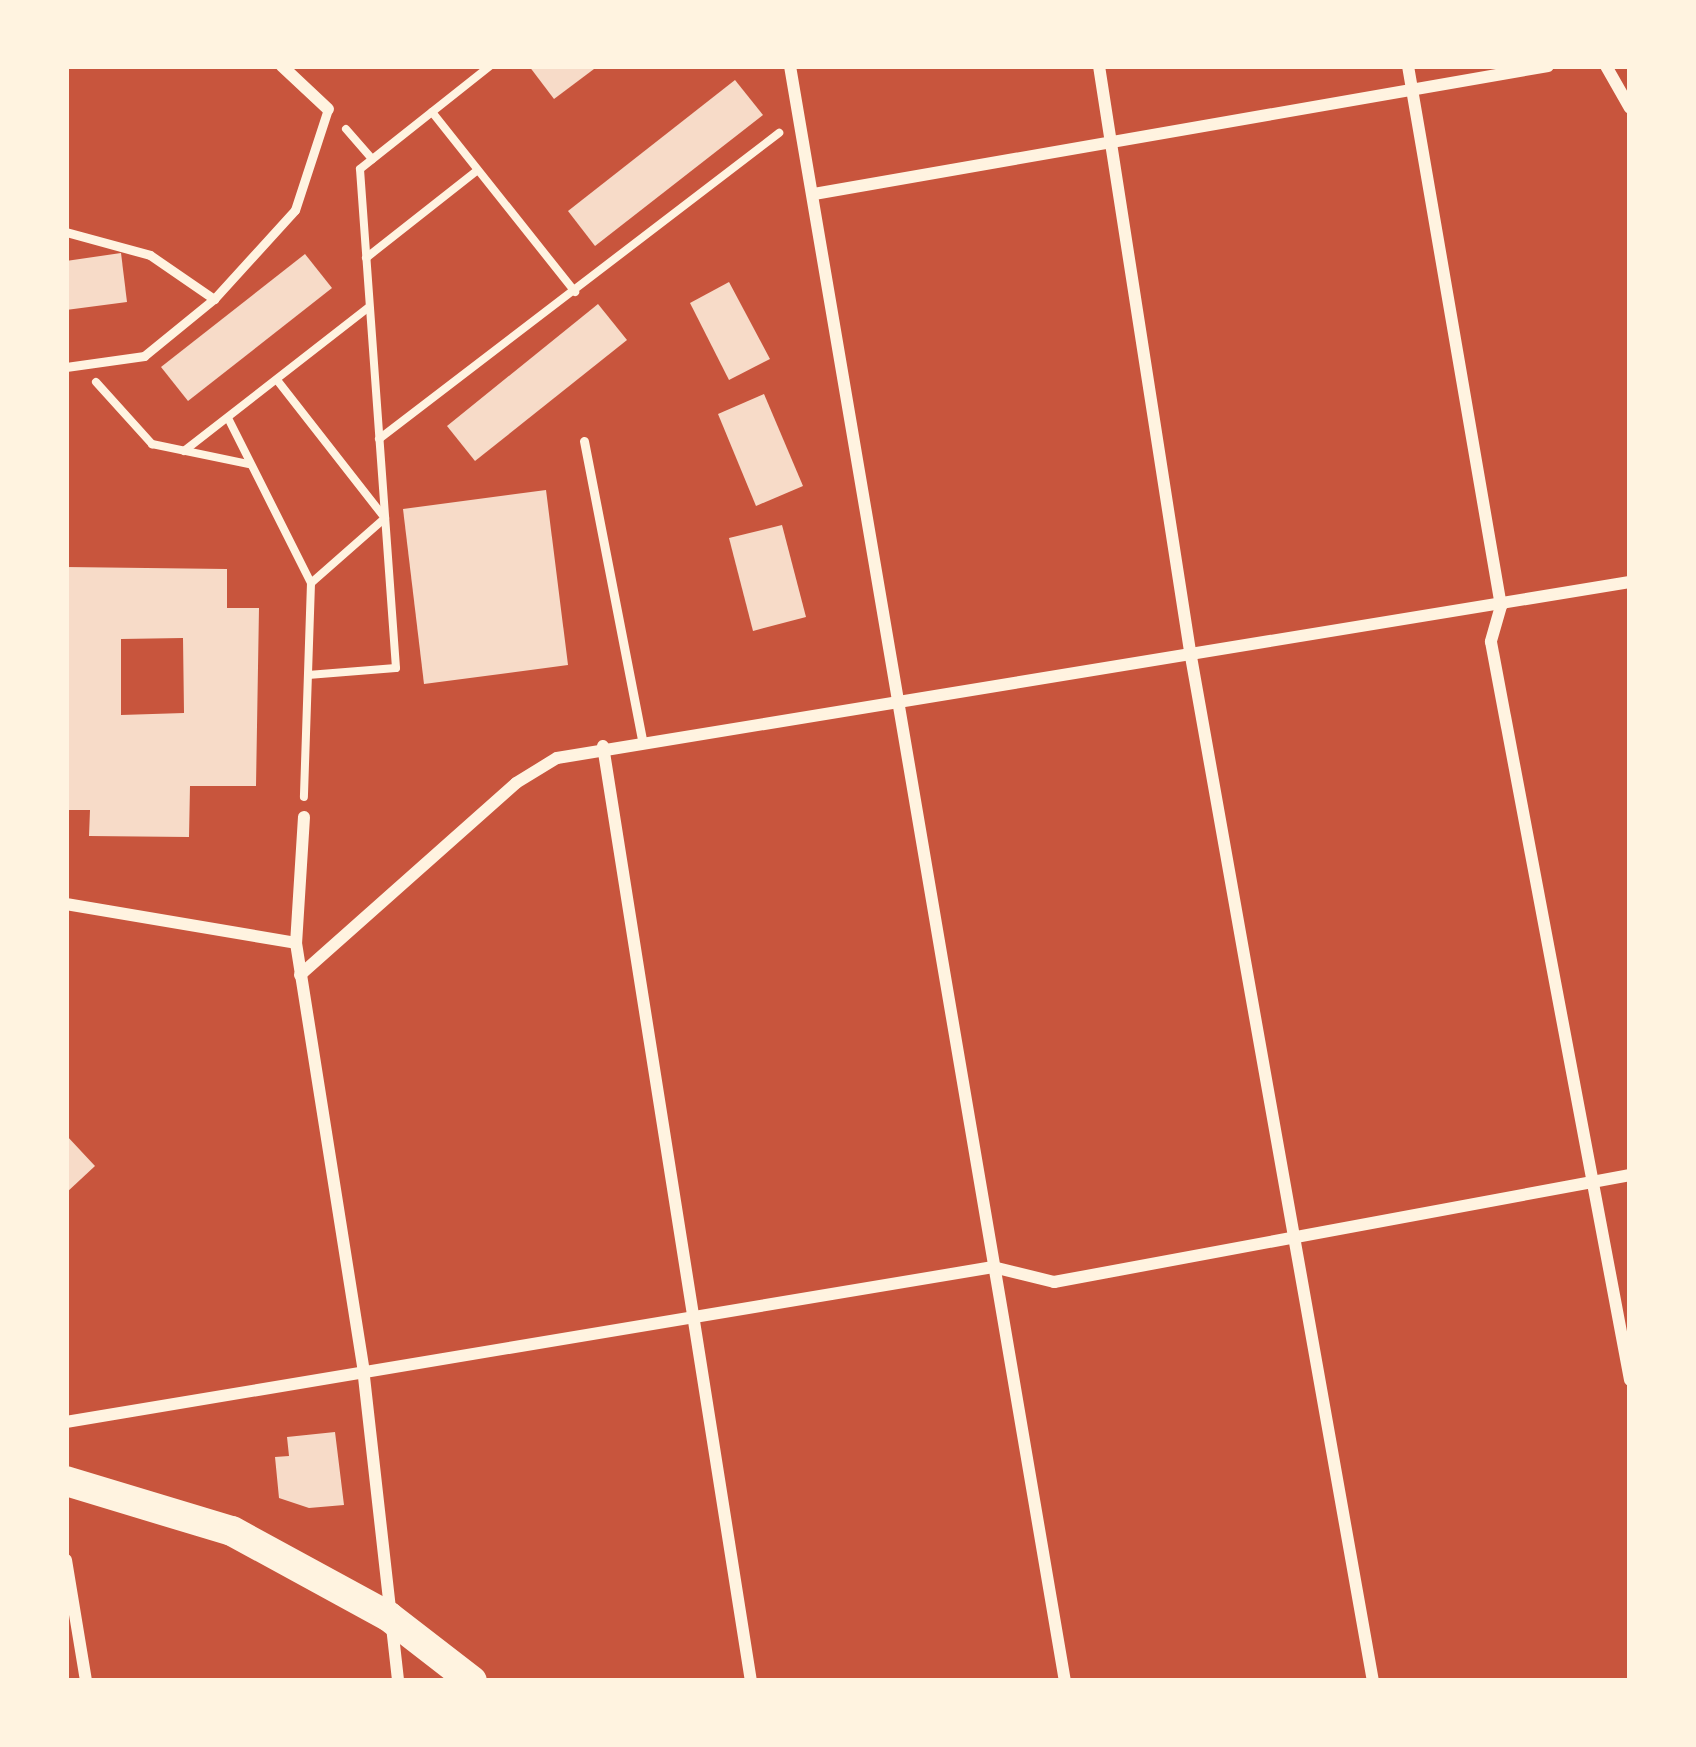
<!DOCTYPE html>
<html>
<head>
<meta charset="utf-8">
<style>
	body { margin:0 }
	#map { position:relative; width:1696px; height:1747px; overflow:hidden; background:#c8553d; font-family:Poppins,sans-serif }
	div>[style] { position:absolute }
	.building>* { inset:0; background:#f7dbc8 }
	.path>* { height:8px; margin:-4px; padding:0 4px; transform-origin:4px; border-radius:4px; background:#fff3e0 }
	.service>* { height:9px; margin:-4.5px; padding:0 4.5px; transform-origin:4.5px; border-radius:4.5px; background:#fff3e0 }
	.minor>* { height:12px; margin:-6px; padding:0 6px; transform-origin:6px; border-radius:6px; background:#fff3e0 }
	.primary>* { height:30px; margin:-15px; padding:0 15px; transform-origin:15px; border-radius:15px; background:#fff3e0 }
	span { translate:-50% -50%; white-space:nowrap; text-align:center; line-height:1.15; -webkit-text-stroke:12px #fff3e0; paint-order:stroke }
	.frame { position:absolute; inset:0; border:69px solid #fff3e0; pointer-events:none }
</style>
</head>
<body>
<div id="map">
	<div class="building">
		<div style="clip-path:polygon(529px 66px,598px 66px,554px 99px)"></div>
		<div style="clip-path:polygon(735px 80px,763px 115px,595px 246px,568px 211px)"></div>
		<div style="clip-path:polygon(121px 253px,127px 302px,66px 310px,66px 261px)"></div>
		<div style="clip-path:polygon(305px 254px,332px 288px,188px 401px,161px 367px)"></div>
		<div style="clip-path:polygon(729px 282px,770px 359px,729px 380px,690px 303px)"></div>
		<div style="clip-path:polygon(598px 304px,627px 340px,475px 461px,447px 426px)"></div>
		<div style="clip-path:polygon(764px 394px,803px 486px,756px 506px,718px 414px)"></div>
		<div style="clip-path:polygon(546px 490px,568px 665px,424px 684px,403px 509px)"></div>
		<div style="clip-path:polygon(782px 525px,806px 617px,753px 631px,729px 538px)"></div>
		<div style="clip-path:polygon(evenodd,66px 567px,227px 569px,227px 608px,259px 608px,256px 786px,190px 786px,189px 837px,89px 836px,90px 810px,66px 810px,66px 567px,183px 638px,184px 713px,121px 715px,121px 639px,183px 638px)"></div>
		<div style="clip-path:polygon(66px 1135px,95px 1166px,66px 1193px)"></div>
		<div style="clip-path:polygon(335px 1432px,344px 1505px,309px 1508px,279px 1498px,275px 1457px,289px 1456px,287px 1437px)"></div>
	</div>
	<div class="path">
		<div style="left:432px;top:112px;width:230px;rotate:51.5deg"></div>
		<div style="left:346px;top:129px;width:40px;rotate:49deg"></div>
		<div style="left:366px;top:258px;width:142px;rotate:-38.2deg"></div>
		<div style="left:277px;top:380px;width:175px;rotate:52deg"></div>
		<div style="left:385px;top:518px;width:98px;rotate:138.7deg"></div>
		<div style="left:96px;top:382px;width:84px;rotate:47.9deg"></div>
		<div style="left:152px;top:444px;width:99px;rotate:11.7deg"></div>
		<div style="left:228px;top:418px;width:185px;rotate:63.3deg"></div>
		<div style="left:311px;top:583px;width:214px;rotate:91.9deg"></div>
		<div style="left:379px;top:439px;width:504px;rotate:-37.42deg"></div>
		<div style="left:184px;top:451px;width:233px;rotate:-37.9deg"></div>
		<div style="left:308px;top:675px;width:88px;rotate:-4.5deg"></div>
		<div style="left:396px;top:668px;width:500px;rotate:-94.13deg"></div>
		<div style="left:360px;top:169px;width:166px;rotate:-38.4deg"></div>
	</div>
	<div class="service">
		<div style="left:66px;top:232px;width:87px;rotate:15.3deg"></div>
		<div style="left:150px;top:255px;width:78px;rotate:34.5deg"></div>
		<div style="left:66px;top:367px;width:79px;rotate:-8deg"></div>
		<div style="left:144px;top:356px;width:90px;rotate:-39.2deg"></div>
		<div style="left:214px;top:299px;width:120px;rotate:-47.7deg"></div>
		<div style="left:295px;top:210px;width:106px;rotate:-71.9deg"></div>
		<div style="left:584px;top:441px;width:304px;rotate:79deg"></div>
	</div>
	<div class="minor">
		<div style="left:282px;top:66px;width:63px;rotate:43.1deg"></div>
		<div style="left:790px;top:66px;width:1638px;rotate:80.34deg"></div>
		<div style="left:1099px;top:66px;width:592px;rotate:81.16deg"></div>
		<div style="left:1190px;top:651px;width:1046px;rotate:79.93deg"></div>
		<div style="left:1408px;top:66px;width:548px;rotate:80.23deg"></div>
		<div style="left:1501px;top:606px;width:37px;rotate:106deg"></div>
		<div style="left:1491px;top:642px;width:751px;rotate:79.33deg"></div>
		<div style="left:1606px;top:66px;width:48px;rotate:60.3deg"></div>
		<div style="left:814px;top:194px;width:745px;rotate:-9.89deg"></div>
		<div style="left:603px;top:746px;width:947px;rotate:81.01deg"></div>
		<div style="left:304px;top:817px;width:126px;rotate:93.6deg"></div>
		<div style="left:296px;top:943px;width:430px;rotate:81deg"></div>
		<div style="left:363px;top:1368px;width:315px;rotate:83.6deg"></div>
		<div style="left:66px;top:904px;width:233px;rotate:9.6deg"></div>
		<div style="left:300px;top:975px;width:289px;rotate:-41.6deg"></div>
		<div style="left:516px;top:783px;width:48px;rotate:-31.4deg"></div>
		<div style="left:557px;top:758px;width:1087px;rotate:-9.32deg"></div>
		<div style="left:66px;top:1422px;width:940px;rotate:-9.49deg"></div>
		<div style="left:993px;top:1267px;width:63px;rotate:13.8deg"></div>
		<div style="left:1054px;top:1282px;width:586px;rotate:-10.52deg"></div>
		<div style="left:66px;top:1560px;width:123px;rotate:80.6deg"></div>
	</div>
	<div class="primary">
		<div style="left:66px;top:1481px;width:173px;rotate:16.8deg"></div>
		<div style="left:232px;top:1531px;width:178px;rotate:28.6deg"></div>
		<div style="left:388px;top:1616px;width:106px;rotate:37.7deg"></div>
	</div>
	<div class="frame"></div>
</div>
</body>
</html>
